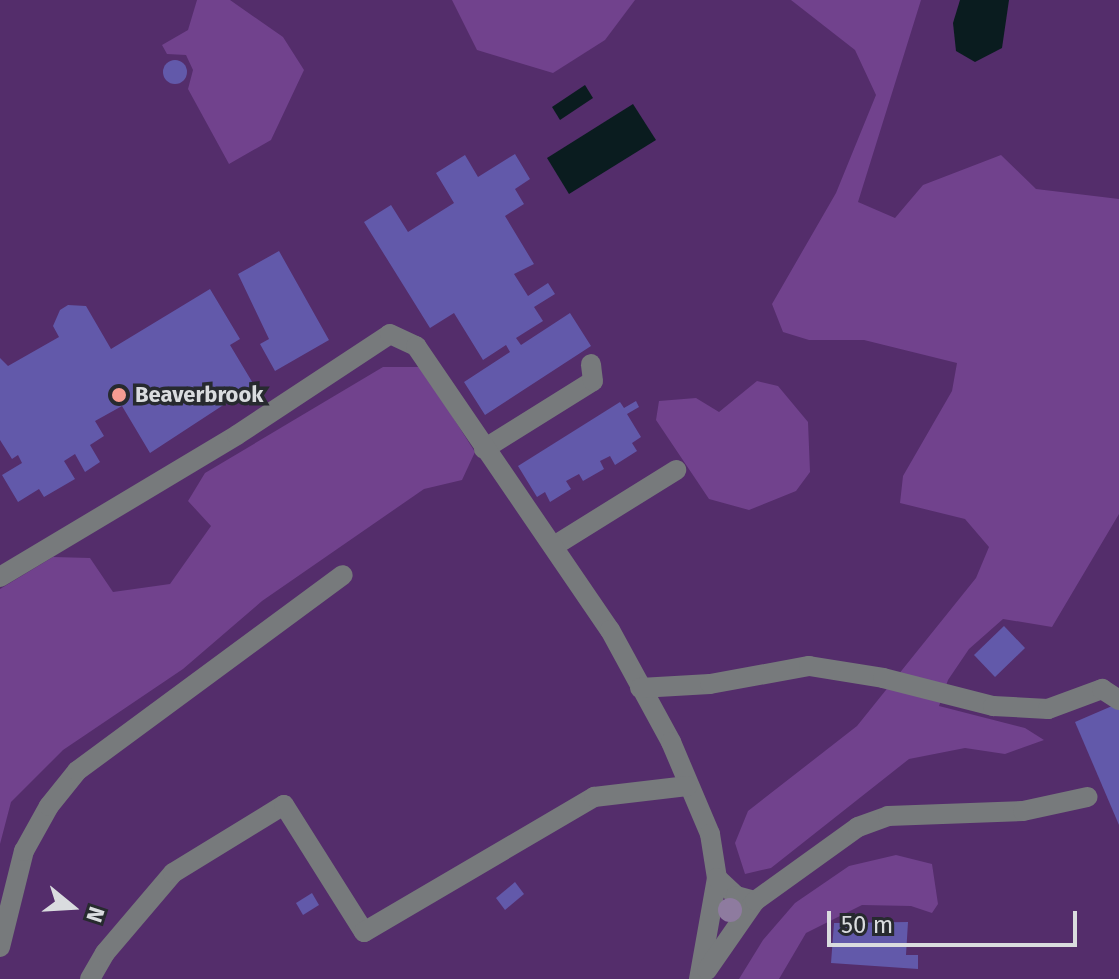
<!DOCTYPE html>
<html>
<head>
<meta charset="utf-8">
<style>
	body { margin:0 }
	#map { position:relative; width:1119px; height:979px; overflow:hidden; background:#313439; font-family:"Fira Sans",sans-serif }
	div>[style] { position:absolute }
	.green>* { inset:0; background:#542d6b }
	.forest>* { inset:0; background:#71428d }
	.water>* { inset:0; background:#0a1c1f }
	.building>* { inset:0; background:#6259aa }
	.round { border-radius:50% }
	.minor>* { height:20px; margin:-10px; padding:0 10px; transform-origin:10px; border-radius:10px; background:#777a7c }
	.trees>* { width:24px; height:24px; margin:-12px; border-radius:50%; background:#8e7b9f }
	.dots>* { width:22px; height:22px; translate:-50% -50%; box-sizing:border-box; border:4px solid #272a2f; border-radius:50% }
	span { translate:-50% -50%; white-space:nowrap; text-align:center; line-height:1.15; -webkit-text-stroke:7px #272a2f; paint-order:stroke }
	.poi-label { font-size:22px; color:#dadcdf; font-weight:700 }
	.left { translate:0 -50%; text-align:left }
	.north { position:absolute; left:32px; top:867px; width:80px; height:80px; -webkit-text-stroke:6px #272a2f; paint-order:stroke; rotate:108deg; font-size:22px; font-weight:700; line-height:32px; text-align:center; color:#dadcdf }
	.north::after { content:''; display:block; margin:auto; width:28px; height:36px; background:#dadcdf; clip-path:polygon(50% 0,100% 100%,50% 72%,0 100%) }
	.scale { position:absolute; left:827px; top:911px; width:250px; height:36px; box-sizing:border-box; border:4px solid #dadcdf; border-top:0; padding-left:10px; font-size:24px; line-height:28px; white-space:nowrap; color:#dadcdf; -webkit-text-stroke:6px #272a2f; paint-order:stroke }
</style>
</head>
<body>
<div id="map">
	<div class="green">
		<div style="clip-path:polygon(0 0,1119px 0,1119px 979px,0 979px)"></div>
	</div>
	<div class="forest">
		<div style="clip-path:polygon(197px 0,230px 0,283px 37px,304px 70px,271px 140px,229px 164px,188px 89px,193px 70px,186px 55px,167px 54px,162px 45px,188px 30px)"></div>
		<div style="clip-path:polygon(452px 0,635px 0,605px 40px,553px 73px,477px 50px)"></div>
		<div style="clip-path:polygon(791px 0,921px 0,858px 202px,895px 218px,923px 185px,1001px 155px,1036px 189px,1119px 199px,1119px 514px,1052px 627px,1003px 619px,969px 649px,948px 680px,939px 706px,1025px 728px,1044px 740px,1005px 754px,965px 748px,909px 759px,771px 868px,745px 874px,735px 843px,748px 811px,857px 726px,976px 578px,989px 547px,965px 519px,900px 503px,903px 476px,952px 391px,957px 363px,864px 340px,809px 340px,783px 332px,772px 304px,836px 193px,876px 95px,855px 50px)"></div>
		<div style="clip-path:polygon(383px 367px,421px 367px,475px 452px,462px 480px,424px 489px,262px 601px,183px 669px,63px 750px,11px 802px,0 844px,0 589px,53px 557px,90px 558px,113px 592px,170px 584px,211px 526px,188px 501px,205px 473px)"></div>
		<div style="clip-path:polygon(757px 381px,778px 386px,808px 422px,810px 472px,796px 491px,749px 510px,709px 499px,656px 420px,659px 401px,696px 398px,719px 412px)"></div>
		<div style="clip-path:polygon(896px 855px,932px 864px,938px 904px,932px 913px,911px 906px,862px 905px,806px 933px,779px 979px,739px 979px,763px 940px,795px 903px,849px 866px)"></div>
	</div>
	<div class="water">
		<div style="clip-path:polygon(960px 0,1009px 0,1002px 48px,975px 62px,956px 51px,953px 23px)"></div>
		<div style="clip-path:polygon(585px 85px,593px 98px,560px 120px,552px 107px)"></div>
		<div style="clip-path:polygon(633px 104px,656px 140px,569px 194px,547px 158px)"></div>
	</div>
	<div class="building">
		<div class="round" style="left:163px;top:60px;width:24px;height:24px"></div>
		<div style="clip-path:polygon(515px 154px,530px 179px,515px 189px,524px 204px,505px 216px,534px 264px,514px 274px,528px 296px,548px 283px,555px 294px,534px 307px,543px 321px,516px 338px,521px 345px,570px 313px,591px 346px,485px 415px,464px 382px,510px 352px,506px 345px,483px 360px,454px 313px,430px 328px,364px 222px,391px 205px,408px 232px,454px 203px,436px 173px,465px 155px,478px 177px)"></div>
		<div style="clip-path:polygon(279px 251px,329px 340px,275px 371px,260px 344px,269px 339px,238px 274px)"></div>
		<div style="clip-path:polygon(210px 289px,240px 339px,230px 345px,254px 385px,150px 453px,122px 406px,95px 421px,104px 436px,90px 445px,100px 462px,85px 472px,75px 454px,64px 461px,75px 479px,44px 497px,39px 489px,18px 502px,2px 475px,22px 463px,18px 455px,12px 459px,0 440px,0 358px,8px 366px,59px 337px,53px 326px,60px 310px,68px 305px,86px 306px,111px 349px)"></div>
		<div style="clip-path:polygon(636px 401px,639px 407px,627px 414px,641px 437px,632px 443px,637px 451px,615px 465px,610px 456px,600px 461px,604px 469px,583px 481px,579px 474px,566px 481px,571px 489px,550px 502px,545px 492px,537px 497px,518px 466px,620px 402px,624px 408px)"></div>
		<div style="clip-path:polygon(1004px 626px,1025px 648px,995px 677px,974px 655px)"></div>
		<div style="clip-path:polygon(1119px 703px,1119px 825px,1075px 722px)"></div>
		<div style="clip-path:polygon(515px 882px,524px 894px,505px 910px,496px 898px)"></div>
		<div style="clip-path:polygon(312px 893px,319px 905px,303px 915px,296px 903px)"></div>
		<div style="clip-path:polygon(908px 922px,906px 955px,918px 955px,918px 969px,831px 963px,834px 923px)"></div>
	</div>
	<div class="minor">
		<div style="left:484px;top:449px;width:128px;rotate:-32deg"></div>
		<div style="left:593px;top:381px;width:17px;rotate:-97deg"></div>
		<div style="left:554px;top:546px;width:144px;rotate:-31.9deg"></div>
		<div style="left:0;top:577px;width:276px;rotate:-30.9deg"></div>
		<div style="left:237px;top:435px;width:183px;rotate:-33.4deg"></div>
		<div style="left:390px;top:334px;width:29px;rotate:25deg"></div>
		<div style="left:416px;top:346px;width:344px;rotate:55.7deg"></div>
		<div style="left:610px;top:630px;width:128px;rotate:61.4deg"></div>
		<div style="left:671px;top:742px;width:100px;rotate:67deg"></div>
		<div style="left:710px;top:834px;width:45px;rotate:81deg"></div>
		<div style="left:717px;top:878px;width:103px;rotate:100.1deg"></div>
		<div style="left:640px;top:688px;width:70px;rotate:-3.3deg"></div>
		<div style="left:710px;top:684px;width:101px;rotate:-10.3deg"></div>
		<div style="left:809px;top:666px;width:75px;rotate:9.2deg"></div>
		<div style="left:883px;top:678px;width:114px;rotate:14.3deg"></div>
		<div style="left:993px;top:706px;width:55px;rotate:3.1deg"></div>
		<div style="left:1048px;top:709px;width:58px;rotate:-20.3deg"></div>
		<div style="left:1102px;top:689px;width:20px;rotate:33deg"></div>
		<div style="left:717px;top:878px;width:26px;rotate:43deg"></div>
		<div style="left:736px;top:896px;width:20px;rotate:15deg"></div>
		<div style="left:0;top:947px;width:99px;rotate:-76deg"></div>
		<div style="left:24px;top:851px;width:51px;rotate:-60.9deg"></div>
		<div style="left:49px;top:806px;width:45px;rotate:-51.3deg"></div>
		<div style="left:77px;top:771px;width:330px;rotate:-36.4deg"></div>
		<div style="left:707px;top:970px;width:84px;rotate:-55.2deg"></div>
		<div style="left:755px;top:901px;width:127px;rotate:-35.7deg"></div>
		<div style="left:858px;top:827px;width:32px;rotate:-20deg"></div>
		<div style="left:888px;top:816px;width:135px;rotate:-2.1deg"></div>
		<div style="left:1023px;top:811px;width:66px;rotate:-12.3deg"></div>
		<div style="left:90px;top:979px;width:30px;rotate:-60deg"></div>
		<div style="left:105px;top:953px;width:105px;rotate:-49.6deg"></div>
		<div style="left:173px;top:873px;width:130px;rotate:-31.5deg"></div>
		<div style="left:284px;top:805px;width:150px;rotate:57.8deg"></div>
		<div style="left:364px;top:932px;width:267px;rotate:-30.4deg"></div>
		<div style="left:594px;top:797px;width:94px;rotate:-6.7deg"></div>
	</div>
	<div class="trees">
		<div style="left:730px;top:910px"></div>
	</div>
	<div class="dots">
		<div style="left:119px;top:395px;background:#f59c92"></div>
	</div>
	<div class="poi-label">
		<span class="left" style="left:135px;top:395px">Beaverbrook</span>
	</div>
	<div class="north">N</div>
	<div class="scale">50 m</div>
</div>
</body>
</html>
